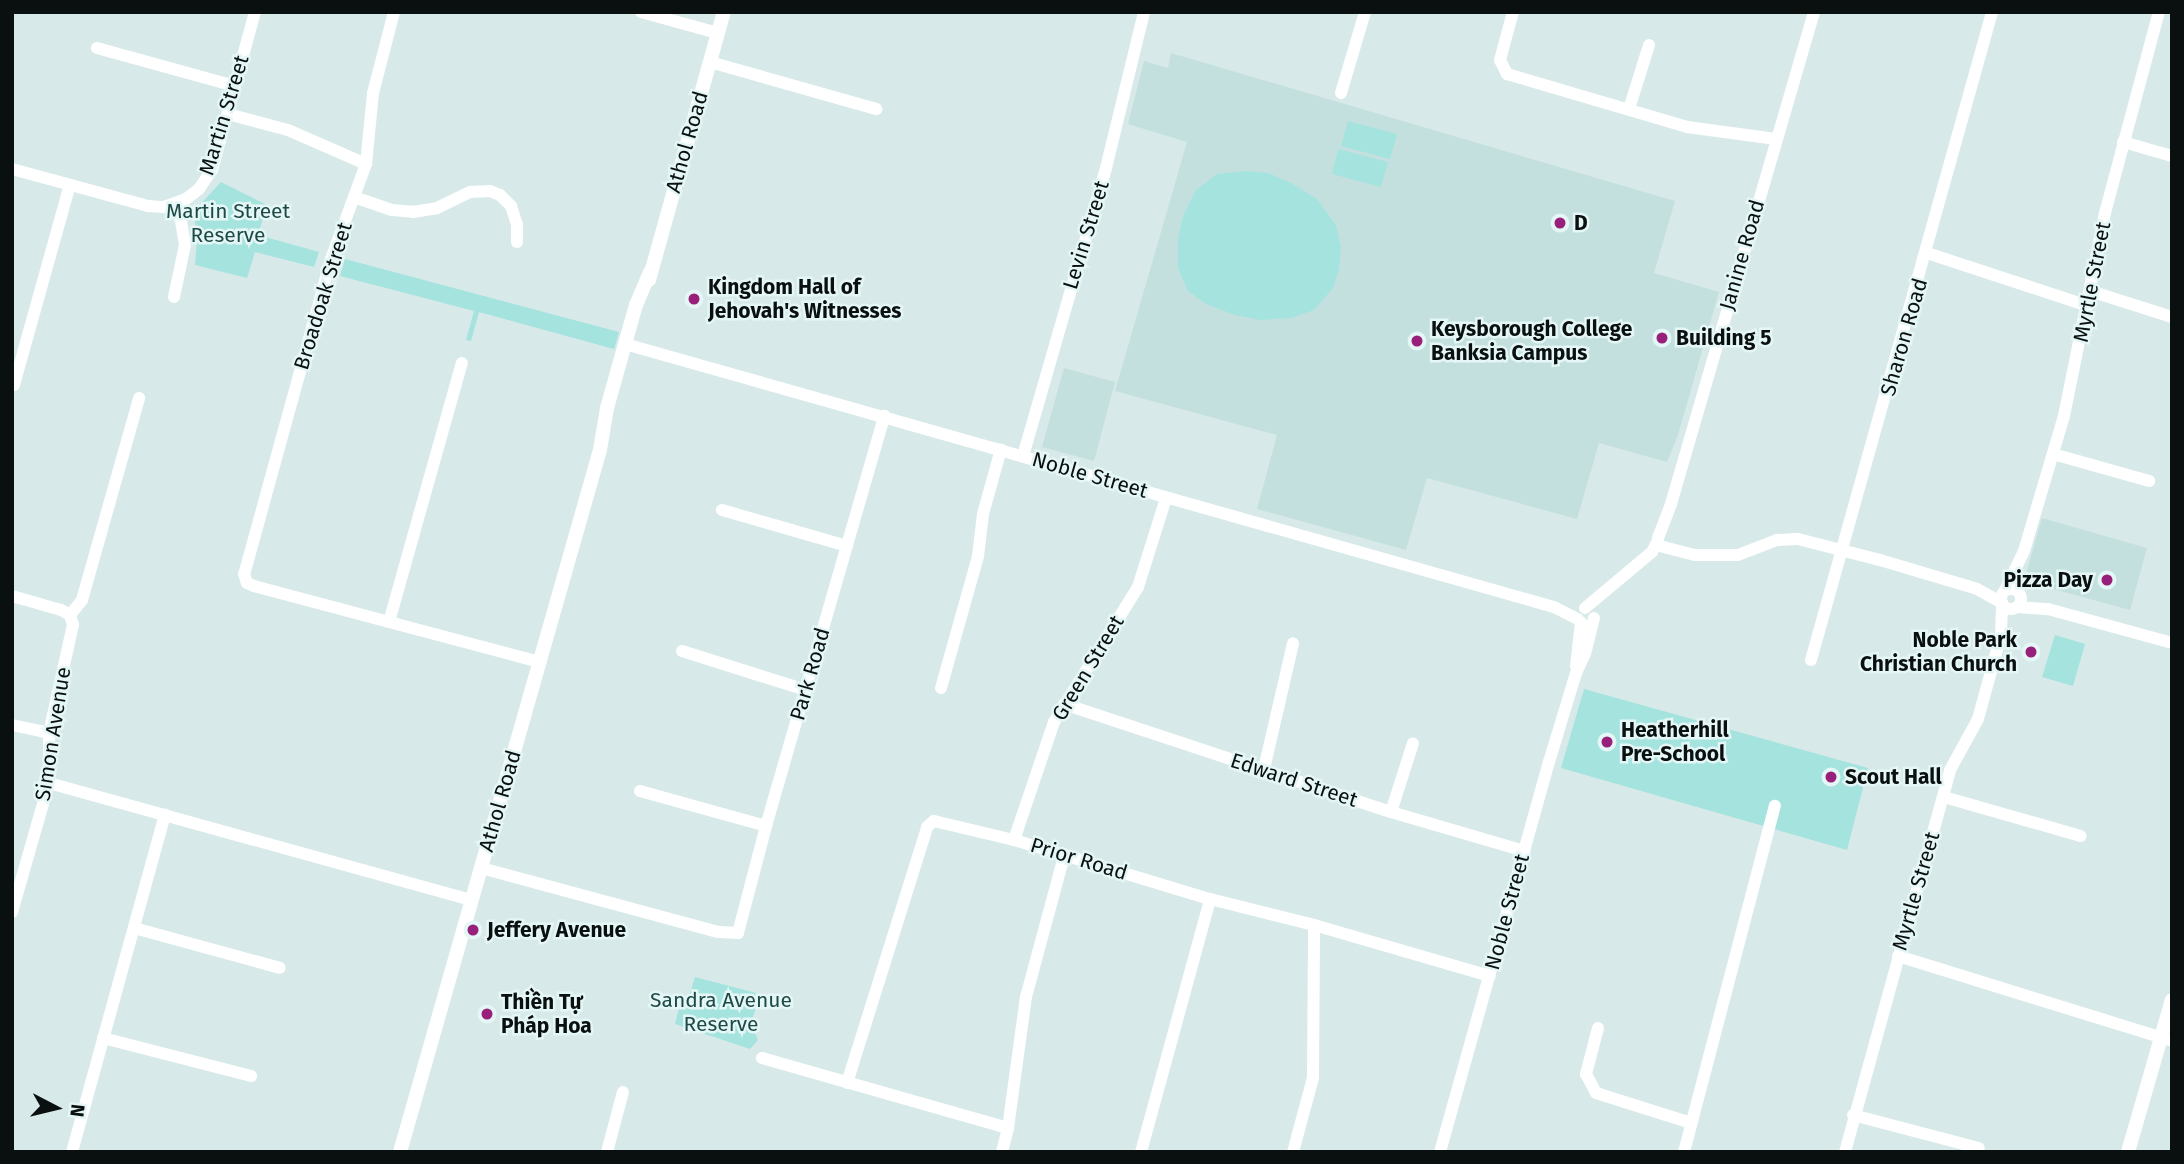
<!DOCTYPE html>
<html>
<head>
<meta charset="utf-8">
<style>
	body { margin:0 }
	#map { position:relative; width:2184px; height:1164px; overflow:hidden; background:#d7e9e8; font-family:"Fira Sans",sans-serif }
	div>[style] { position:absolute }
	.built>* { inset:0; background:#c4e0de }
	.green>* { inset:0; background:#a5e3df }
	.minor>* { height:12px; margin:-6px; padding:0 6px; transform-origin:6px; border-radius:6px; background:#fff }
	.minor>.ring { margin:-6px; padding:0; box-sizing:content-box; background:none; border:12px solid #fff; border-radius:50% }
	.major>* { height:14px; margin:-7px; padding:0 7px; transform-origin:7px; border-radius:7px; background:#fff }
	.dots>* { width:19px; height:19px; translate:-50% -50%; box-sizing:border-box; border:4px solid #e4f6f5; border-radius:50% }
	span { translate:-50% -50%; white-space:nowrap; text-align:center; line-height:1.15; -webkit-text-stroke:5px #e4f6f5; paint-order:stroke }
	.street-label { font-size:21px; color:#0a1010 }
	.park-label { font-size:21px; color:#1d4947 }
	.poi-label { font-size:21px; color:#0a1010; font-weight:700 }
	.left { translate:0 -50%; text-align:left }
	.right { translate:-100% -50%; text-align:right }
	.frame { position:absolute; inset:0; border:14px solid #0a1010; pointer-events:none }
	.north { position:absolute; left:21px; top:1073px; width:70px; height:70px; -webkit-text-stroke:5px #e4f6f5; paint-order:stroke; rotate:97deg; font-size:19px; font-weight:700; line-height:28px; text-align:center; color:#0a1010 }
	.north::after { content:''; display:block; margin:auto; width:24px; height:32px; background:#0a1010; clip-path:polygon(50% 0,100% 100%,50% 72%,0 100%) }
</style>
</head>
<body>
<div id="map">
	<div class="built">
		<div style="clip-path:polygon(1171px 53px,1675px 201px,1654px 273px,1719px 292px,1678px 435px,1667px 462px,1599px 443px,1577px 519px,1427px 478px,1406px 550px,1257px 509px,1277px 435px,1115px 391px,1187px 142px,1128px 124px,1144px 61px,1168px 68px)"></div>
		<div style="clip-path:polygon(1064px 368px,1115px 382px,1094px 461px,1042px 447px)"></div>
		<div style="clip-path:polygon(2042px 518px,2147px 548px,2130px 610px,2024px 581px)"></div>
	</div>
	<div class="green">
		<div style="clip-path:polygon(1348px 121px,1397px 134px,1390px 159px,1341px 146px)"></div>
		<div style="clip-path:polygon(1338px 149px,1388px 162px,1381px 187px,1332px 174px)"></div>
		<div style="clip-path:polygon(1245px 171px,1268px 173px,1291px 183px,1317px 199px,1336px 225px,1341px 248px,1339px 269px,1333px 288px,1314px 310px,1291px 318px,1260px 320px,1235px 315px,1206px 304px,1188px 291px,1178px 268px,1178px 240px,1183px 216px,1196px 190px,1217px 174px)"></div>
		<div style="clip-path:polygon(221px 182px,267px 205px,258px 235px,319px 252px,314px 267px,255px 252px,247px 278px,195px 265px,197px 241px,194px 211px)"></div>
		<div style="clip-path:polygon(345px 259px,619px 332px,614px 349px,479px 312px,471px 341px,466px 340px,474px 311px,340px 276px)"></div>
		<div style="clip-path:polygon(2055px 635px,2085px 644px,2073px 686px,2042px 677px)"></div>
		<div style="clip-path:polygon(1584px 689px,1868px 768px,1847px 850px,1561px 768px)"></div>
		<div style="clip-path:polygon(695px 977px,760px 994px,751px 1023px,758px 1040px,750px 1049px,675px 1024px,679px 1008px,685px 1009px)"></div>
	</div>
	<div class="minor">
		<div style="left:394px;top:12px;width:84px;rotate:104.5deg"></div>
		<div style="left:373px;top:93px;width:71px;rotate:95.6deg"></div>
		<div style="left:366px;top:164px;width:101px;rotate:110.2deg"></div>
		<div style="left:331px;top:259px;width:327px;rotate:105.4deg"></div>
		<div style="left:244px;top:574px;width:9px;rotate:72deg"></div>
		<div style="left:247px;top:583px;width:8px;rotate:23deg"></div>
		<div style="left:254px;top:586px;width:295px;rotate:14.9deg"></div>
		<div style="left:641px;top:12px;width:80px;rotate:15.3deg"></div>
		<div style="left:1513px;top:12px;width:50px;rotate:105.2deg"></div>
		<div style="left:1500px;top:60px;width:16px;rotate:63deg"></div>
		<div style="left:1507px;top:74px;width:188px;rotate:16.4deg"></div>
		<div style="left:1687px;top:127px;width:90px;rotate:7.7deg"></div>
		<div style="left:97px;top:48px;width:143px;rotate:15.4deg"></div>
		<div style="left:710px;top:62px;width:173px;rotate:15.8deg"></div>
		<div style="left:1341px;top:93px;width:84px;rotate:-73.5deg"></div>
		<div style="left:1629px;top:109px;width:67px;rotate:-72.6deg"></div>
		<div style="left:228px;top:114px;width:62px;rotate:14.9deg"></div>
		<div style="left:288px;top:130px;width:85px;rotate:23.6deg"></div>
		<div style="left:2123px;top:142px;width:51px;rotate:15.9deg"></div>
		<div style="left:12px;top:169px;width:141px;rotate:15.2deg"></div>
		<div style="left:148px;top:206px;width:16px;rotate:4deg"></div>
		<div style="left:164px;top:207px;width:23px;rotate:-20deg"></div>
		<div style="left:186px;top:199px;width:16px;rotate:-38deg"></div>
		<div style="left:199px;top:189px;width:23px;rotate:-56deg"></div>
		<div style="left:212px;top:170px;width:164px;rotate:-74.8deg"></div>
		<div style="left:354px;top:197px;width:40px;rotate:18.9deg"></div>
		<div style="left:392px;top:210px;width:21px;rotate:5deg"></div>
		<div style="left:413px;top:212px;width:24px;rotate:-9deg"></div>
		<div style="left:437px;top:208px;width:37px;rotate:-26deg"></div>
		<div style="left:470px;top:192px;width:20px;rotate:-3deg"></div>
		<div style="left:490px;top:191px;width:11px;rotate:22deg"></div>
		<div style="left:500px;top:195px;width:16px;rotate:45deg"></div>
		<div style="left:511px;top:206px;width:20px;rotate:72deg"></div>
		<div style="left:517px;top:225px;width:17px;rotate:90deg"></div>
		<div style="left:1927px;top:253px;width:169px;rotate:18.2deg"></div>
		<div style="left:2090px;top:291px;width:86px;rotate:17.6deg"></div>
		<div style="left:174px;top:297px;width:53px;rotate:-78.1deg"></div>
		<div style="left:185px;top:245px;width:43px;rotate:-99.5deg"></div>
		<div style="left:625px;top:344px;width:966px;rotate:15.81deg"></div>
		<div style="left:1554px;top:607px;width:27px;rotate:27deg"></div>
		<div style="left:14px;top:385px;width:208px;rotate:-74.4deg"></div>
		<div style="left:2053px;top:454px;width:100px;rotate:15.7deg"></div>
		<div style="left:1023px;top:456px;width:300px;rotate:-73.9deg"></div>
		<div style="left:1106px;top:168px;width:161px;rotate:-76.3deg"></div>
		<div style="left:722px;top:510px;width:130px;rotate:16.1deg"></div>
		<div style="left:1658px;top:538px;width:36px;rotate:-69deg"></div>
		<div style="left:1671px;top:504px;width:512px;rotate:-73.79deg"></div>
		<div style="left:1656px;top:545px;width:40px;rotate:14.4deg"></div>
		<div style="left:1695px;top:555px;width:43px"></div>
		<div style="left:1738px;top:555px;width:42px;rotate:-21deg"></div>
		<div style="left:1777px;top:540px;width:21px;rotate:-3deg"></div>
		<div style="left:1798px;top:539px;width:85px;rotate:14.4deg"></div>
		<div style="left:1880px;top:560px;width:101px;rotate:16.6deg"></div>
		<div style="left:1977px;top:589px;width:29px;rotate:29deg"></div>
		<div class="ring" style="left:2001px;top:589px;width:8px;height:8px"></div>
		<div style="left:2005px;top:590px;width:43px;rotate:-64deg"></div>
		<div style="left:2024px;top:551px;width:141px;rotate:-73.5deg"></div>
		<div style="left:2064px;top:416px;width:207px;rotate:-78.6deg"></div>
		<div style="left:2105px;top:213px;width:208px;rotate:-75deg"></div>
		<div style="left:12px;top:596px;width:51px;rotate:15.9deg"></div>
		<div style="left:61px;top:610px;width:10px;rotate:29deg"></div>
		<div style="left:2017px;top:607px;width:31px;rotate:4deg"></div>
		<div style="left:2048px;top:609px;width:129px;rotate:15.3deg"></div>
		<div style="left:1585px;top:608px;width:87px;rotate:-39.9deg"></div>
		<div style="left:1652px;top:552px;width:13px;rotate:-63deg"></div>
		<div style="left:389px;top:622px;width:269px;rotate:-74.3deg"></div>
		<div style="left:682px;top:651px;width:130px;rotate:17.5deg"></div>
		<div style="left:1811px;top:660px;width:673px;rotate:-74.39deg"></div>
		<div style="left:1576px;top:666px;width:44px;rotate:-83.5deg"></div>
		<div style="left:941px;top:688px;width:137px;rotate:-74.3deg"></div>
		<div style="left:978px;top:556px;width:42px;rotate:-83.2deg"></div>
		<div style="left:983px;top:514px;width:67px;rotate:-74.5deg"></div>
		<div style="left:1064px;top:704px;width:344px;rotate:18.3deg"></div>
		<div style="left:1391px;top:812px;width:139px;rotate:16.3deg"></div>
		<div style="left:12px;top:725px;width:38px;rotate:12deg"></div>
		<div style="left:1264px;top:769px;width:129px;rotate:-77deg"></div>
		<div style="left:49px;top:783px;width:439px;rotate:15.5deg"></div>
		<div style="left:640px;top:791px;width:131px;rotate:15.5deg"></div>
		<div style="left:1944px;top:797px;width:142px;rotate:15.9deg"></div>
		<div style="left:1391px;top:812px;width:72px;rotate:-72.3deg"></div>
		<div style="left:1014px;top:840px;width:125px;rotate:-71.3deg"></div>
		<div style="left:1054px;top:722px;width:159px;rotate:-58.1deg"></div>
		<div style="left:1138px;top:587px;width:93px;rotate:-72.5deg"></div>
		<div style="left:481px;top:868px;width:246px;rotate:15.1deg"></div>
		<div style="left:719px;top:932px;width:19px;rotate:3deg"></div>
		<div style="left:738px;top:933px;width:111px;rotate:-75.3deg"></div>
		<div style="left:766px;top:826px;width:427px;rotate:-73.9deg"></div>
		<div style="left:12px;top:912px;width:134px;rotate:-74deg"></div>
		<div style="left:49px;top:783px;width:50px;rotate:-90deg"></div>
		<div style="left:49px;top:733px;width:111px;rotate:-77.5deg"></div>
		<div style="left:73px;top:625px;width:10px;rotate:-107deg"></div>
		<div style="left:70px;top:615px;width:19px;rotate:-51deg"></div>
		<div style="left:82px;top:600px;width:210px;rotate:-74.2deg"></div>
		<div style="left:134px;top:928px;width:151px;rotate:15.3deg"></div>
		<div style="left:1898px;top:956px;width:287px;rotate:17.2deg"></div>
		<div style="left:1598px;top:1028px;width:48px;rotate:104.6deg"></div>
		<div style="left:1586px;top:1074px;width:21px;rotate:62deg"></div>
		<div style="left:1596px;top:1093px;width:100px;rotate:17.5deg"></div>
		<div style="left:103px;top:1038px;width:153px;rotate:14.4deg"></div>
		<div style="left:762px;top:1058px;width:256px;rotate:15.9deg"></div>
		<div style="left:847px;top:1083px;width:268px;rotate:-72.6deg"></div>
		<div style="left:927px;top:827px;width:9px;rotate:-41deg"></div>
		<div style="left:934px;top:821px;width:82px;rotate:13.4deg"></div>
		<div style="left:1014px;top:840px;width:205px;rotate:16.8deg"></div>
		<div style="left:1210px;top:899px;width:107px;rotate:14deg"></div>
		<div style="left:1314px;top:925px;width:183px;rotate:16.2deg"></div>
		<div style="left:1853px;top:1115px;width:130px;rotate:14.7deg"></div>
		<div style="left:72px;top:1152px;width:350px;rotate:-74.6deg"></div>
		<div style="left:607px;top:1152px;width:62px;rotate:-75.1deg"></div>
		<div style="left:1002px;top:1152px;width:25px;rotate:-76deg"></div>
		<div style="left:1008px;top:1128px;width:132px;rotate:-82.2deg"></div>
		<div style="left:1026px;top:997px;width:146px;rotate:-74.9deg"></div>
		<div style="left:1141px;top:1152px;width:262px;rotate:-74.7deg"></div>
		<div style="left:1293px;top:1152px;width:77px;rotate:-74.9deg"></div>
		<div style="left:1313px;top:1078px;width:153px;rotate:-89.6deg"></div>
		<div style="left:1440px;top:1152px;width:405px;rotate:-74.4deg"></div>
		<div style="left:1549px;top:762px;width:93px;rotate:-73.1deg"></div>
		<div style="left:1576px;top:673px;width:21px;rotate:-65deg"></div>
		<div style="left:1585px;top:654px;width:37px;rotate:-76deg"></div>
		<div style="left:1684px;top:1152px;width:358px;rotate:-75.3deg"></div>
		<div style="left:1845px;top:1152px;width:396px;rotate:-74.6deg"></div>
		<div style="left:1950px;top:770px;width:58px;rotate:-61.2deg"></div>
		<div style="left:1978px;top:719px;width:87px;rotate:-74.7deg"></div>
		<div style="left:2001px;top:635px;width:31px;rotate:-88deg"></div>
	</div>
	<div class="major">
		<div style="left:649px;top:280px;width:278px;rotate:-74.4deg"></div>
		<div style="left:400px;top:1152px;width:730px;rotate:-74.1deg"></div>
		<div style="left:600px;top:450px;width:43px;rotate:-80.5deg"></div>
		<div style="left:607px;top:408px;width:107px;rotate:-74.3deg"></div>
		<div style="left:636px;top:305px;width:36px;rotate:-67deg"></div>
		<div style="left:2128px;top:1152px;width:158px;rotate:-73.9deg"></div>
	</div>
	<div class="dots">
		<div style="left:1560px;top:223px;background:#99207a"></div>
		<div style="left:694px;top:299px;background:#99207a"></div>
		<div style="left:1662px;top:338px;background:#99207a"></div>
		<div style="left:1417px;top:341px;background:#99207a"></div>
		<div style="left:2107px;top:580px;background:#99207a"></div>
		<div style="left:2031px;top:652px;background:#99207a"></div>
		<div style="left:1607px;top:742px;background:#99207a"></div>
		<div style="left:1831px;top:777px;background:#99207a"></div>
		<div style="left:473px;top:930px;background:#99207a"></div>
		<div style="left:487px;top:1014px;background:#99207a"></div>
	</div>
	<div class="street-label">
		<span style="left:224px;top:115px;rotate:-73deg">Martin Street</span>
		<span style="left:687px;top:142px;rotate:-74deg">Athol Road</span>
		<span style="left:1086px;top:235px;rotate:-73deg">Levin Street</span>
		<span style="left:1742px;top:255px;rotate:-74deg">Janine Road</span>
		<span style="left:2092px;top:282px;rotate:-79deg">Myrtle Street</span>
		<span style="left:323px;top:296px;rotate:-73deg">Broadoak Street</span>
		<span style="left:1904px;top:337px;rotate:-74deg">Sharon Road</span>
		<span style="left:1090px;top:475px;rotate:16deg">Noble Street</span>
		<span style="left:1088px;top:668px;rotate:-59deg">Green Street</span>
		<span style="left:810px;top:674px;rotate:-74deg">Park Road</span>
		<span style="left:53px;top:734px;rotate:-81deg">Simon Avenue</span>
		<span style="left:1294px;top:780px;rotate:18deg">Edward Street</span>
		<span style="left:500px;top:801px;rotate:-74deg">Athol Road</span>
		<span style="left:1079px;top:859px;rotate:17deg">Prior Road</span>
		<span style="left:1916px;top:891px;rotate:-74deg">Myrtle Street</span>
		<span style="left:1507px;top:912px;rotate:-75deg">Noble Street</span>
	</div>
	<div class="park-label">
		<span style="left:228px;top:223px">Martin Street<br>Reserve</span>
		<span style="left:721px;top:1012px">Sandra Avenue<br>Reserve</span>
	</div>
	<div class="poi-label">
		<span class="left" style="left:1574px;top:223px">D</span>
		<span class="left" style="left:708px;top:299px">Kingdom Hall of<br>Jehovah's Witnesses</span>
		<span class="left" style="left:1431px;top:341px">Keysborough College<br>Banksia Campus</span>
		<span class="left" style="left:1676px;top:338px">Building 5</span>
		<span class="right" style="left:2093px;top:580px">Pizza Day</span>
		<span class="right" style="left:2017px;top:652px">Noble Park<br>Christian Church</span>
		<span class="left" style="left:1621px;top:742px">Heatherhill<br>Pre-School</span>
		<span class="left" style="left:1845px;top:777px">Scout Hall</span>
		<span class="left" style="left:487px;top:930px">Jeffery Avenue</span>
		<span class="left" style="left:501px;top:1014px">Thiền Tự<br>Pháp Hoa</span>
	</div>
	<div class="frame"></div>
	<div class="north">N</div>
</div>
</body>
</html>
